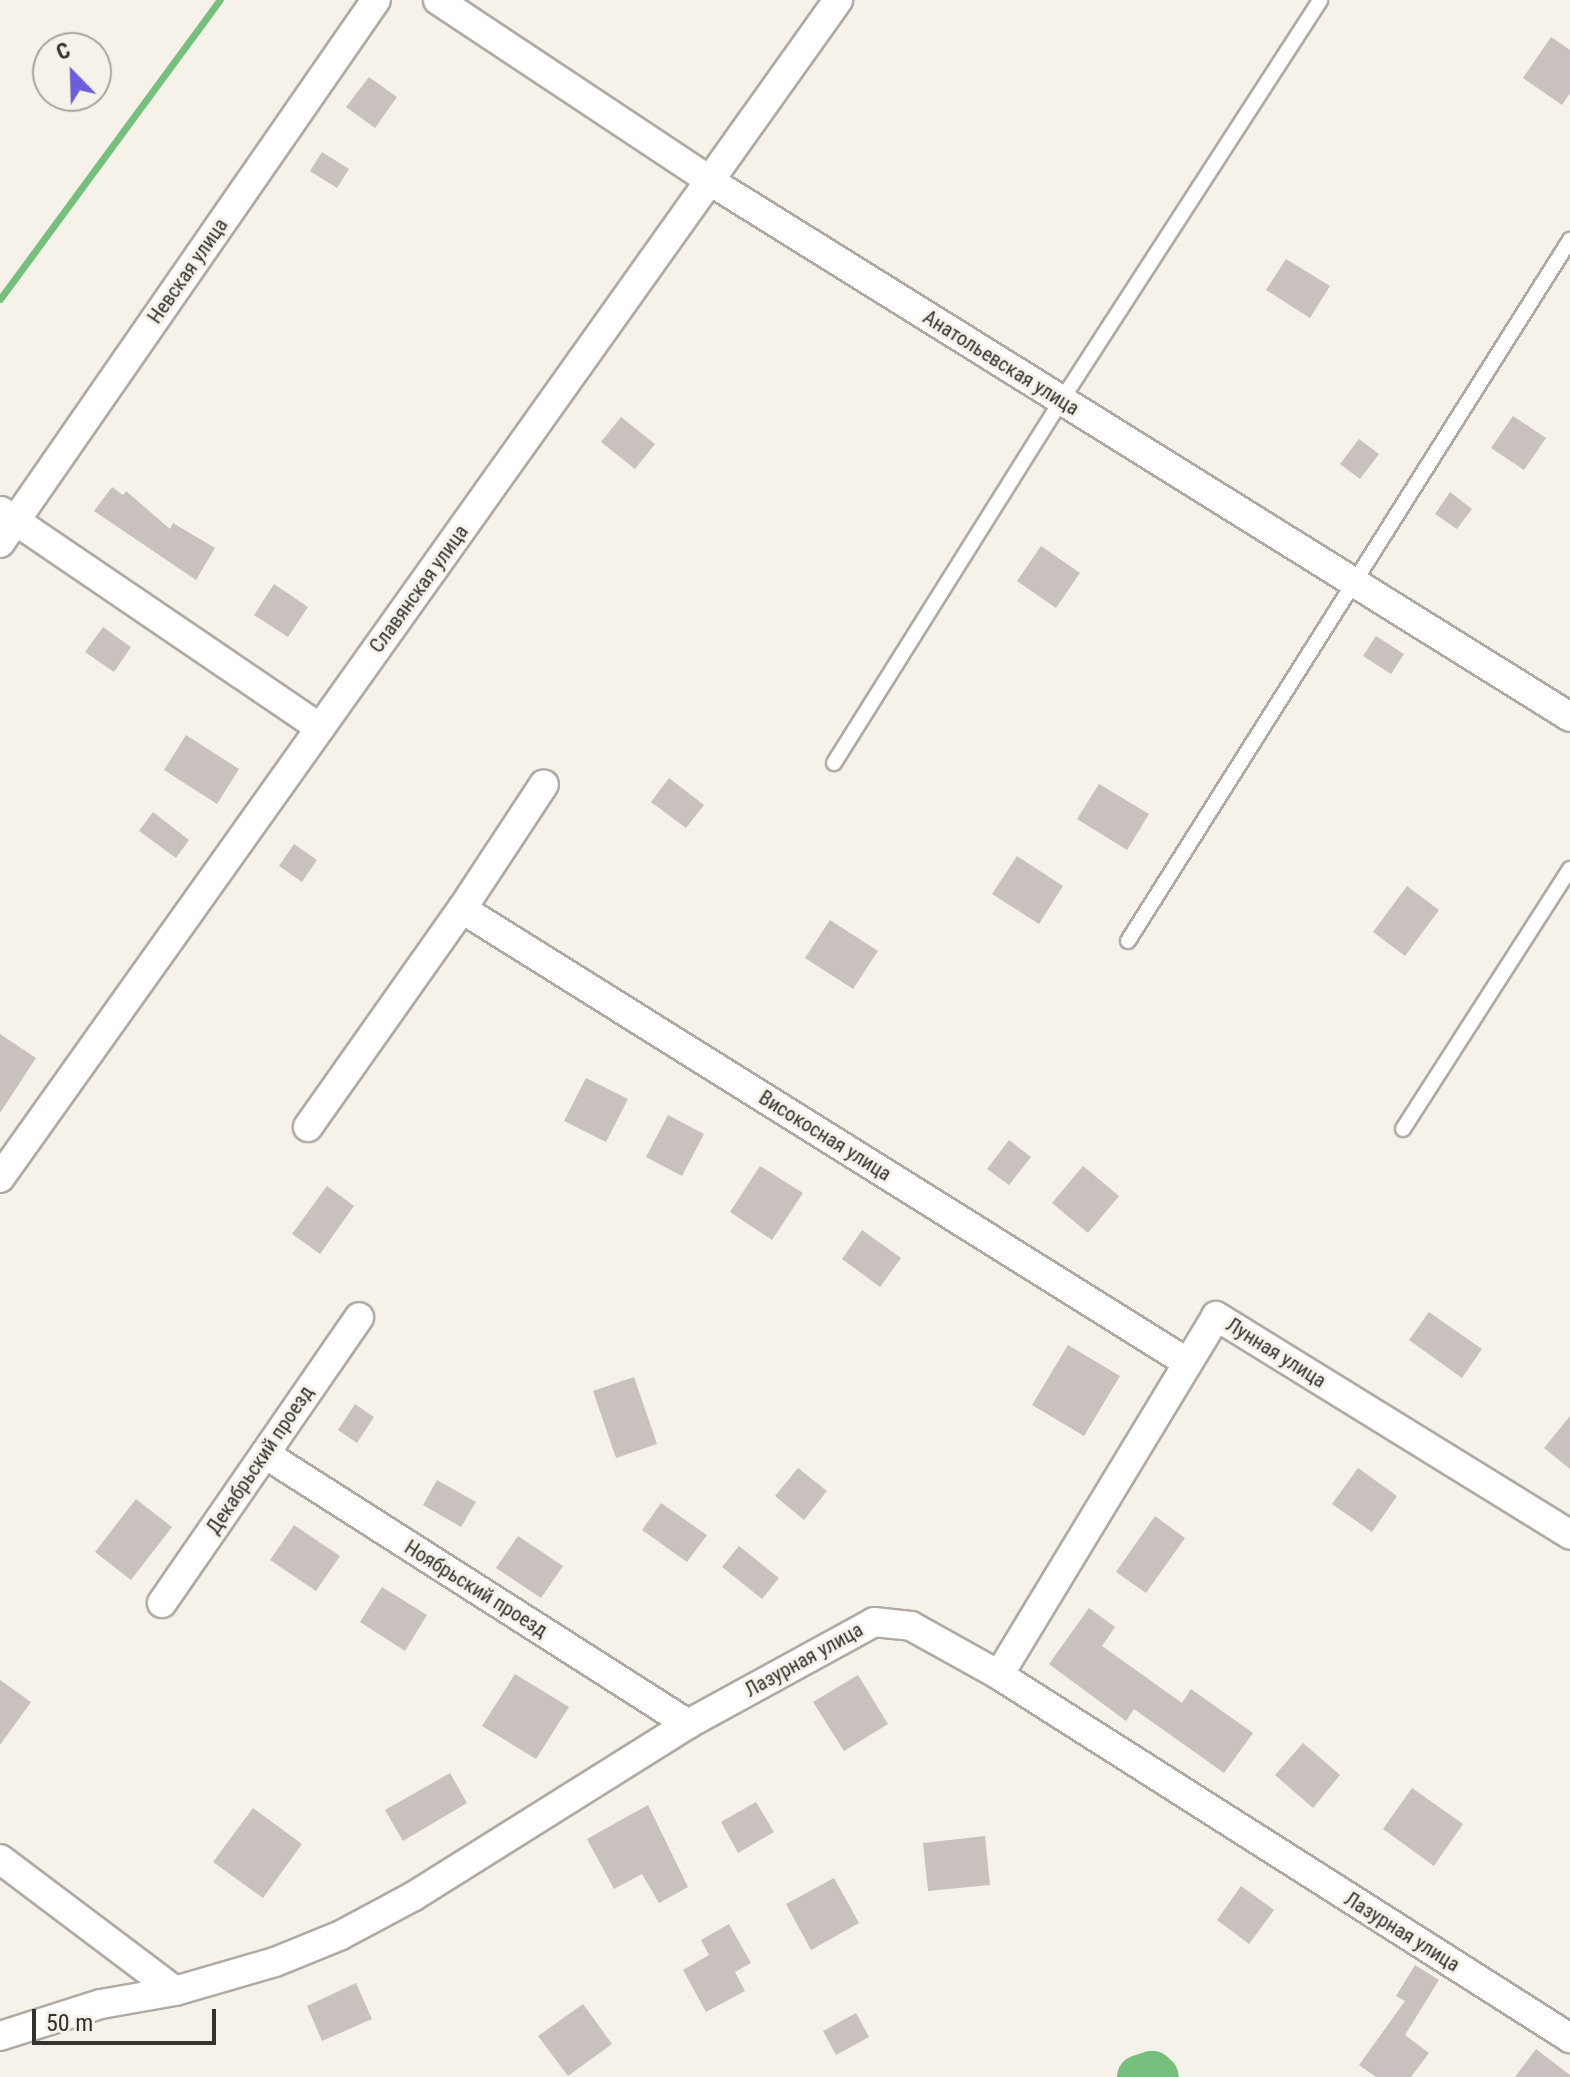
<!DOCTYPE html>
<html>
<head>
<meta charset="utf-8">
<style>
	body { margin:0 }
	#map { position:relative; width:1570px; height:2077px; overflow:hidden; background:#f6f2ea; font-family:"Roboto Condensed",sans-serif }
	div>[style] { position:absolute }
	.stream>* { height:7px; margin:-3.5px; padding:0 3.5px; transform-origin:3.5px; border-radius:3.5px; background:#74c07c }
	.river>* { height:44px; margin:-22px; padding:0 22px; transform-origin:22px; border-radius:22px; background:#74c07c }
	.building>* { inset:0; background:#c9c1bd }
	.roads { filter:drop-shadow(2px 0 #afaba4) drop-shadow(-2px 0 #afaba4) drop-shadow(0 2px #afaba4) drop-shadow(0 -2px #afaba4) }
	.lane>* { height:14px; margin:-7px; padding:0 7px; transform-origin:7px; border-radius:7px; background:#fff }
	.street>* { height:28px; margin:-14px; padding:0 14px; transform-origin:14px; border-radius:14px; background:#fff }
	span { translate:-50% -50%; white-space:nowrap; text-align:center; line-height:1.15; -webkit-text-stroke:6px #f6f2ea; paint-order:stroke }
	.street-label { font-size:20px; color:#33322f }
	.north { position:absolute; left:32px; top:32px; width:80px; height:80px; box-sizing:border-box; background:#f6f2ea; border:2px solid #a8a59f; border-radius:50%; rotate:337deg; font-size:22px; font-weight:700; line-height:32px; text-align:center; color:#33322f }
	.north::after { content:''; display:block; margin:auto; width:28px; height:36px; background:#6c5ed8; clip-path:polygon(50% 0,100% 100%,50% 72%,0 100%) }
	.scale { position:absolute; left:32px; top:2009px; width:184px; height:36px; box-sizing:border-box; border:4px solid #33322f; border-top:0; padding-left:10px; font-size:24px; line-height:28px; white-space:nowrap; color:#33322f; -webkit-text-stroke:6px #f6f2ea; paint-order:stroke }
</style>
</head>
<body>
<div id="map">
	<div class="stream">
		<div style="left:0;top:299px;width:371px;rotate:-53.7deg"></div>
	</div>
	<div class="river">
		<div style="left:1139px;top:2077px;width:14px;rotate:-17deg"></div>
		<div style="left:1152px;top:2073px;width:6px;rotate:39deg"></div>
	</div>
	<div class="building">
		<div style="clip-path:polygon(1551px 37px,1570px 50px,1570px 93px,1562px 105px,1523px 78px)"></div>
		<div style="clip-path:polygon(369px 77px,397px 97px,375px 128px,346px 107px)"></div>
		<div style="clip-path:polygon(322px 152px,349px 169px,337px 188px,310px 171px)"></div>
		<div style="clip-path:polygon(1286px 259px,1330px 286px,1310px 318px,1266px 290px)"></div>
		<div style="clip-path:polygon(1513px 416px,1546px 438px,1524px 470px,1491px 448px)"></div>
		<div style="clip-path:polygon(621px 417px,655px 444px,635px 469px,601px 442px)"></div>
		<div style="clip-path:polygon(1359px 439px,1379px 454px,1360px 479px,1340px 464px)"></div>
		<div style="clip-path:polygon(112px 487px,123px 495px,126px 491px,170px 529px,173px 523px,215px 548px,196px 580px,94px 511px)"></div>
		<div style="clip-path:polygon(1450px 492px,1472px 509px,1457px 529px,1435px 514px)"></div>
		<div style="clip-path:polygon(1041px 546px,1080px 573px,1056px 608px,1017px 581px)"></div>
		<div style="clip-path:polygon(274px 584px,308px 607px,288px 637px,254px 615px)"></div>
		<div style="clip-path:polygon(103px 627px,131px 647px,114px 672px,85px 652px)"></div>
		<div style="clip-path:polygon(1376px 636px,1404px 654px,1391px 674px,1363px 656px)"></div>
		<div style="clip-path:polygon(186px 735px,239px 769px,217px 804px,164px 770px)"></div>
		<div style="clip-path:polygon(669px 778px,704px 805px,686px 828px,651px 802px)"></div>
		<div style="clip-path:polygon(1099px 784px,1149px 814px,1127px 850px,1077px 819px)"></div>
		<div style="clip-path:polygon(153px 812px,189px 840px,176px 858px,139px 831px)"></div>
		<div style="clip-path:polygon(294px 844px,317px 860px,302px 882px,279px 866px)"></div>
		<div style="clip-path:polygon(1017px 856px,1063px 886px,1039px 924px,992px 894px)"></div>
		<div style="clip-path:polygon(1407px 886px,1439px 910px,1405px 956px,1373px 932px)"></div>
		<div style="clip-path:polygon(830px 920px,878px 951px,853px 989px,805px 958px)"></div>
		<div style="clip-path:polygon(0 1034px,36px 1058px,0 1113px)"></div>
		<div style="clip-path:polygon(586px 1078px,628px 1099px,606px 1142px,564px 1121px)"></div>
		<div style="clip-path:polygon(668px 1115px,704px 1134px,682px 1176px,646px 1157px)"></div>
		<div style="clip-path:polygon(1009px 1140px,1031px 1157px,1009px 1185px,987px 1169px)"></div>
		<div style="clip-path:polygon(760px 1166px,803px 1193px,772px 1240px,730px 1212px)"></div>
		<div style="clip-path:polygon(1083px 1166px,1119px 1196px,1088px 1233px,1052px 1203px)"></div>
		<div style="clip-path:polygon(327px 1186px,354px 1206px,320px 1254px,292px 1234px)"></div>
		<div style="clip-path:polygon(862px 1230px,901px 1258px,880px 1287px,842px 1259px)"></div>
		<div style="clip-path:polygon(1429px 1312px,1482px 1349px,1462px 1378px,1409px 1340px)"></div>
		<div style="clip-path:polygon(1068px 1345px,1120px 1376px,1084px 1436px,1032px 1405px)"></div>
		<div style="clip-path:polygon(634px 1377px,657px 1444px,616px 1458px,593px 1391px)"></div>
		<div style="clip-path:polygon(355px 1404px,374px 1417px,357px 1443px,338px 1430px)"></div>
		<div style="clip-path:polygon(1570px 1416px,1570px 1469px,1544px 1448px)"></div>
		<div style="clip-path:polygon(798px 1468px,827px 1491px,804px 1520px,775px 1496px)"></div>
		<div style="clip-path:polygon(1358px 1468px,1397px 1496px,1372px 1532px,1332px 1504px)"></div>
		<div style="clip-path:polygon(437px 1480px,476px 1502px,461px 1527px,423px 1505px)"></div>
		<div style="clip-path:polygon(136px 1499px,172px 1527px,131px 1580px,95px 1552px)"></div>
		<div style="clip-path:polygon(661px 1503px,707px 1535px,687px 1562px,642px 1530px)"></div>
		<div style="clip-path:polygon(1155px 1516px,1185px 1538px,1146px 1593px,1116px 1572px)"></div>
		<div style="clip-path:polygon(294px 1525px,340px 1556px,316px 1591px,270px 1560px)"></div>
		<div style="clip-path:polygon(518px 1536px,563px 1566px,541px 1598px,496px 1568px)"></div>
		<div style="clip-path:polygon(739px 1546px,779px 1578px,762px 1599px,722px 1567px)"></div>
		<div style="clip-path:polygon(382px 1587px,427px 1615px,405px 1651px,360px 1622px)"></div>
		<div style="clip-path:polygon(1089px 1608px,1115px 1627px,1102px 1646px,1182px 1703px,1191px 1689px,1253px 1733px,1224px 1773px,1134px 1709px,1126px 1721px,1049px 1664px)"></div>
		<div style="clip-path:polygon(515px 1674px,569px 1707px,536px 1759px,482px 1726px)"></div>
		<div style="clip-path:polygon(858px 1675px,888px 1724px,844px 1751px,813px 1702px)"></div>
		<div style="clip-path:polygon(0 1680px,31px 1702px,0 1745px)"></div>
		<div style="clip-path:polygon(1303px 1743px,1340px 1775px,1313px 1808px,1275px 1775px)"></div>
		<div style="clip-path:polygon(450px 1773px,467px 1803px,403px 1841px,385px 1810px)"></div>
		<div style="clip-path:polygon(1412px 1788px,1463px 1824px,1434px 1866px,1383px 1829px)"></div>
		<div style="clip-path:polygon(756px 1802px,774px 1832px,738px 1853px,721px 1822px)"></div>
		<div style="clip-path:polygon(648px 1805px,688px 1887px,659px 1903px,642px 1874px,614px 1889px,587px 1839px)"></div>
		<div style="clip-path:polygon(253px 1808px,302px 1844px,263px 1898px,213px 1862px)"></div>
		<div style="clip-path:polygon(985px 1836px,990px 1885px,928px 1891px,923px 1843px)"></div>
		<div style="clip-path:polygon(834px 1878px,859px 1923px,811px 1950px,786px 1904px)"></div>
		<div style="clip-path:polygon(1241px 1886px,1274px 1910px,1249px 1944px,1217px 1920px)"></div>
		<div style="clip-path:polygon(729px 1924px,751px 1963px,735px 1972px,745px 1991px,706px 2012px,683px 1970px,709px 1955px,701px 1940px)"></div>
		<div style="clip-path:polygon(1415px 1965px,1439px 1980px,1405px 2035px,1429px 2053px,1411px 2077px,1376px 2077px,1359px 2065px,1405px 2001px,1396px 1996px)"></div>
		<div style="clip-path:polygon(356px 1983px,372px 2019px,322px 2041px,307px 2006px)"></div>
		<div style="clip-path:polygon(583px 2004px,612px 2044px,568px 2076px,538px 2036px)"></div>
		<div style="clip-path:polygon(856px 2013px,869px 2037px,836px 2055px,823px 2031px)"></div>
		<div style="clip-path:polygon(1536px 2049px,1570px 2075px,1570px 2077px,1515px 2077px)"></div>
	</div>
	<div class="roads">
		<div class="lane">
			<div style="left:834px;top:763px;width:427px;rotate:-57.9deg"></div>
			<div style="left:1061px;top:401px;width:477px;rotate:-57.1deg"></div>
			<div style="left:1128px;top:941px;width:829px;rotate:-57.77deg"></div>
			<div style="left:1403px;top:1129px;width:309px;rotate:-57.3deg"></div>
		</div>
		<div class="street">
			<div style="left:438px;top:0;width:327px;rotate:33.6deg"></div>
			<div style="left:710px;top:181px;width:1013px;rotate:31.93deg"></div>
			<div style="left:1px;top:511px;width:386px;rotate:34.2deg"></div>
			<div style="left:0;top:543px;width:660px;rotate:-55.3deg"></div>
			<div style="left:462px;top:909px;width:856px;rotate:32.02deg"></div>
			<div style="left:308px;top:1127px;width:267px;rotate:-54.8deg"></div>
			<div style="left:462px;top:909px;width:149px;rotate:-56.7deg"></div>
			<div style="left:0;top:1178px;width:1446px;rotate:-54.57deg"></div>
			<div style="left:265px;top:1454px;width:502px;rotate:32.55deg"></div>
			<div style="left:162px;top:1603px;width:347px;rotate:-55.4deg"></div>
			<div style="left:999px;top:1675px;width:419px;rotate:-58.8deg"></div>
			<div style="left:1216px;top:1316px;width:416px;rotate:31.7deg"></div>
			<div style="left:0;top:1859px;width:219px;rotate:37deg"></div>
			<div style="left:0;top:2036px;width:106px;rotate:-17.6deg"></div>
			<div style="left:101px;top:2004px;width:75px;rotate:-10deg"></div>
			<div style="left:175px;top:1991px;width:104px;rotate:-16.2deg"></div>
			<div style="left:275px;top:1962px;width:71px;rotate:-22.2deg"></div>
			<div style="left:341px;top:1935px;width:83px;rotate:-28.1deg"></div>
			<div style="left:414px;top:1896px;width:324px;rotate:-32.1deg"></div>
			<div style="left:688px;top:1724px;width:212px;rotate:-28.7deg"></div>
			<div style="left:874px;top:1622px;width:37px;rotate:6deg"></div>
			<div style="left:911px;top:1626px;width:101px;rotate:29.1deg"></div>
			<div style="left:999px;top:1675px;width:677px;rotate:32.45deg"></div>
		</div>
	</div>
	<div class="street-label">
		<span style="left:188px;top:271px;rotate:-55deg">Невская улица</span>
		<span style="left:1001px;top:363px;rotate:32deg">Анатольевская улица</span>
		<span style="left:419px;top:589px;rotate:-54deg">Славянская улица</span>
		<span style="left:825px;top:1136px;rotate:32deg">Високосная улица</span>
		<span style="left:1276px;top:1353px;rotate:32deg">Лунная улица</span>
		<span style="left:260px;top:1460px;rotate:-56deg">Декабрьский проезд</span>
		<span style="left:476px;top:1589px;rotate:32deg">Ноябрьский проезд</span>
		<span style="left:804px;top:1660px;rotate:-29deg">Лазурная улица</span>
		<span style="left:1402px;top:1932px;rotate:32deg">Лазурная улица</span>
	</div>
	<div class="north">С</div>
	<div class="scale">50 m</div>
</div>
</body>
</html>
